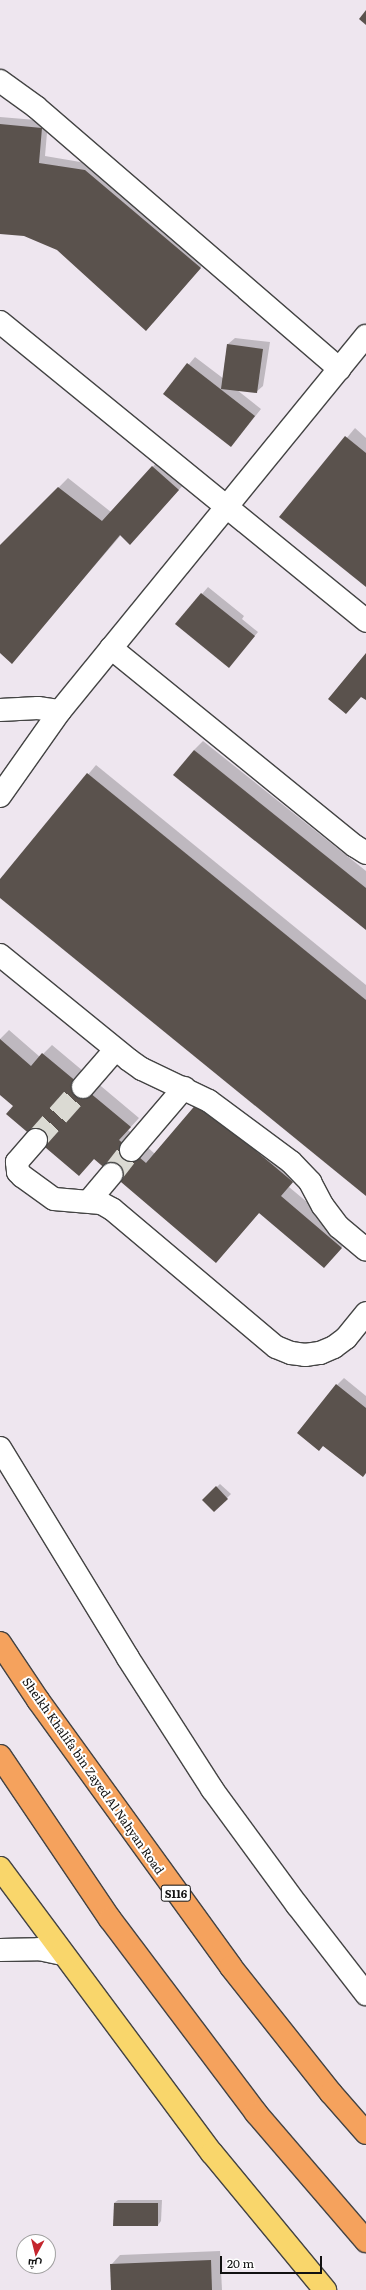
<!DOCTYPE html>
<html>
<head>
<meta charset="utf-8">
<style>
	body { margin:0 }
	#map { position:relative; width:366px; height:2290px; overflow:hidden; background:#fffdf5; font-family:Literata,Cairo,serif }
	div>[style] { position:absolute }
	.industrial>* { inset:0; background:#eee6ef }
	.shadow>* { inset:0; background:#0003 }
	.building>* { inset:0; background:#5a524d }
	.minor-tunnel>* { height:22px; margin-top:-11px; transform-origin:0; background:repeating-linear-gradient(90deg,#dbdad3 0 22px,transparent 0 33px) }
	.roads { filter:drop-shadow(1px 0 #444) drop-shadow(-1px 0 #444) drop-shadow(0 1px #444) drop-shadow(0 -1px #444) }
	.minor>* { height:22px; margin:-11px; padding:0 11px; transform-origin:11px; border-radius:11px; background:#fff }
	.major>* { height:22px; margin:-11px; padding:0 11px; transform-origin:11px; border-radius:11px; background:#f9d66b }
	.highway>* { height:22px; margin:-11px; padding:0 11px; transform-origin:11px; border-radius:11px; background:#f5a25d }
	span { translate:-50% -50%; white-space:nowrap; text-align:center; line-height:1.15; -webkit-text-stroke:4px #fff; paint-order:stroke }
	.shield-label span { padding:1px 3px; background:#fff; border:1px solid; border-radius:3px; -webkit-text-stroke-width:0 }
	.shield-label { font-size:11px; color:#111; font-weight:700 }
	.street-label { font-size:12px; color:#111 }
	.north { position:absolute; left:16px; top:2234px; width:40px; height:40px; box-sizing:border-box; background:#fff; border:1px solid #a0a0a0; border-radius:50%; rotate:187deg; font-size:11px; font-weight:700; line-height:16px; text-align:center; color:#111 }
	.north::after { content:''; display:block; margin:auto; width:14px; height:18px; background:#c4262e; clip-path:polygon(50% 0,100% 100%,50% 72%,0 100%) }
	.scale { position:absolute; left:220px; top:2256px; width:102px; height:18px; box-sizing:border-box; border:2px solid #111; border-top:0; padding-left:5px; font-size:12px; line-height:14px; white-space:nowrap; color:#111; -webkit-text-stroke:3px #fff; paint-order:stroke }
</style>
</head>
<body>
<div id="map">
	<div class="industrial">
		<div style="clip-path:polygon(evenodd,0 0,366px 0,366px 2290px,0 2290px,0 0,24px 2242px,48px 2242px,48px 2266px,24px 2266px,24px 2242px)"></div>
	</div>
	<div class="shadow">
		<div style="clip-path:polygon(0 117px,48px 121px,45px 156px,92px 164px,207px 260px,153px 323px,57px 249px,24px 235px,0 232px)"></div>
		<div style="clip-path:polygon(235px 338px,270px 342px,263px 386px,256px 392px,237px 390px,261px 409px,231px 446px,164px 394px,195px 357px,224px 379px,228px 344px)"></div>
		<div style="clip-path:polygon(355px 428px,366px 438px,366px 586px,281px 517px)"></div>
		<div style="clip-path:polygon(159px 460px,185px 483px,137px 536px,121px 535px,12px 662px,0 652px,0 547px,68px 478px,111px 512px)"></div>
		<div style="clip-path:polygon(208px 587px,244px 616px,242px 619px,258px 632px,232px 663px,202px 594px)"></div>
		<div style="clip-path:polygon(203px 741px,366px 871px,366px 929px,194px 750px)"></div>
		<div style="clip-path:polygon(96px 765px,366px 985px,366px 1195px,0 897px,0 880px)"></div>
		<div style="clip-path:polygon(9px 1030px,40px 1057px,52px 1045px,139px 1118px,128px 1130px,155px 1154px,208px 1093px,301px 1173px,289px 1187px,350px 1238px,324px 1267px,260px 1212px,216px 1262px,95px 1158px,14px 1105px,0 1093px,0 1039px)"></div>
		<div style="clip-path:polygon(344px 1378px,366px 1396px,366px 1472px,337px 1385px)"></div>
		<div style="clip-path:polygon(220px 1484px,231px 1494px,214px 1511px,203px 1500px)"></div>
		<div style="clip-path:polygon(118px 2200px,162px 2200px,161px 2221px,158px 2225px,114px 2203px)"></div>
		<div style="clip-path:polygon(220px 2251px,222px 2290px,112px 2290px,111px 2265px,120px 2255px)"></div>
	</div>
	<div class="building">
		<div style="clip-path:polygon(366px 10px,366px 25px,359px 19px)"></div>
		<div style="clip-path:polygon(0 124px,42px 128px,39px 163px,85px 170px,201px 268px,146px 331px,57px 250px,24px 236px,0 234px)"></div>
		<div style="clip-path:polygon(227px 344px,263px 349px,257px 393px,221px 389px)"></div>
		<div style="clip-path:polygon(187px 363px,255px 416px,231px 447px,163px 394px)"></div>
		<div style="clip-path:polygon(345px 436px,366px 453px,366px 587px,279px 517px)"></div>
		<div style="clip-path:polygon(152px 466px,179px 490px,130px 545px,120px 535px,12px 664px,0 653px,0 545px,58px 487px,102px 521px)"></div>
		<div style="clip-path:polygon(201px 593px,255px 636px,229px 668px,175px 624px)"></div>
		<div style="clip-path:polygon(366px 653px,366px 700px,361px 697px,346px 714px,328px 699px)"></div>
		<div style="clip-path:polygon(194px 750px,366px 888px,366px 930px,173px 775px)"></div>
		<div style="clip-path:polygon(87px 773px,366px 1000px,366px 1196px,0 898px,0 879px)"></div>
		<div style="clip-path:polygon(0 1039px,31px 1066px,42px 1053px,131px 1127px,119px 1140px,146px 1163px,198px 1102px,293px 1182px,281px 1196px,342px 1248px,324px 1268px,259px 1213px,216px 1263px,94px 1159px,79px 1176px,6px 1114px,13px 1106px,0 1095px)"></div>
		<div style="clip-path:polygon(336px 1384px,366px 1408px,366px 1473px,363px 1477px,323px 1446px,319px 1451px,297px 1433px)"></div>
		<div style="clip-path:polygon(216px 1486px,228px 1499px,214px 1512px,202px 1500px)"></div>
		<div style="clip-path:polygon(114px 2203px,158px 2203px,158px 2226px,113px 2226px)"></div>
		<div style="clip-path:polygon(211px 2260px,212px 2290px,111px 2290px,110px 2264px)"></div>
	</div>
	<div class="minor-tunnel">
		<div style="left:36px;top:1140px;width:71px;rotate:-48.4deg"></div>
		<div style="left:112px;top:1174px;width:31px;rotate:-52deg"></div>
	</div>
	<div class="roads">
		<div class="minor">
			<div style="left:0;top:81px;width:44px;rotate:35.8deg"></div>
			<div style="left:36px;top:107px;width:401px;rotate:40.8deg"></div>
			<div style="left:0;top:322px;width:473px;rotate:39.2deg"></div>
			<div style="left:111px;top:648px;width:314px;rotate:39.1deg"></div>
			<div style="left:355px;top:846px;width:13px;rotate:32deg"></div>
			<div style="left:0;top:710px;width:38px;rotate:-3deg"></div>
			<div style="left:38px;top:708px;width:22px;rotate:8deg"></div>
			<div style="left:0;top:796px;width:104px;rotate:-54.8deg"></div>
			<div style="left:60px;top:711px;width:484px;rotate:-50.8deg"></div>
			<div style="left:0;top:955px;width:166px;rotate:39.1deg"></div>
			<div style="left:129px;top:1060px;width:16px;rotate:35deg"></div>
			<div style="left:142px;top:1069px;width:74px;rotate:25.5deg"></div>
			<div style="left:209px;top:1101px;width:102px;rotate:36.6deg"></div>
			<div style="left:291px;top:1162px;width:28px;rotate:46deg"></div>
			<div style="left:310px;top:1182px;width:27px;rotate:62deg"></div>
			<div style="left:323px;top:1206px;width:26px;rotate:53deg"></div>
			<div style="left:339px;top:1227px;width:35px;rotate:40deg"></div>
			<div style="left:83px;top:1087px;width:49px;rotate:-49.1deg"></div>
			<div style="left:36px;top:1140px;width:29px;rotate:131deg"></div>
			<div style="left:17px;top:1162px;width:10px;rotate:84deg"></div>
			<div style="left:18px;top:1172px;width:6px;rotate:45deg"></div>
			<div style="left:22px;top:1176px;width:39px;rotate:36deg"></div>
			<div style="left:54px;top:1199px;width:47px;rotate:4.9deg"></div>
			<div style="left:101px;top:1203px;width:13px;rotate:29deg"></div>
			<div style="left:112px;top:1209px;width:214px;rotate:40.1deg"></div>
			<div style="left:276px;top:1347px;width:16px;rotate:22deg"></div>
			<div style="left:291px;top:1353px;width:14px;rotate:8deg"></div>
			<div style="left:305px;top:1355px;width:15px;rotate:-8deg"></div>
			<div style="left:320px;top:1353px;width:15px;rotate:-23deg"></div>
			<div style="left:334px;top:1347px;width:15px;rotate:-37deg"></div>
			<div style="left:346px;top:1338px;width:32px;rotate:-51deg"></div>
			<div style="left:131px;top:1150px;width:82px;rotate:-49.5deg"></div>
			<div style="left:89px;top:1201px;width:35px;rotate:-50deg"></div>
			<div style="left:0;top:1448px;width:246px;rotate:58.6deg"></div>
			<div style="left:128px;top:1658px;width:156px;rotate:57.3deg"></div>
			<div style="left:212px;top:1789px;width:144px;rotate:53.8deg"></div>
			<div style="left:297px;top:1905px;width:113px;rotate:52.2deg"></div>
			<div style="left:0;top:1950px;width:39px;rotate:-1deg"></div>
			<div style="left:39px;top:1949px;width:24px;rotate:12deg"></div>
		</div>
		<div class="major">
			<div style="left:0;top:1868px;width:355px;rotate:53.4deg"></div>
			<div style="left:212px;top:2153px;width:178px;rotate:50.5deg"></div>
		</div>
		<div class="highway">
			<div style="left:0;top:1643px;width:69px;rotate:56.3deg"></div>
			<div style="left:38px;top:1700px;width:329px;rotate:54.1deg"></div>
			<div style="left:231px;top:1967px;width:161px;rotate:51.6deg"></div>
			<div style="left:331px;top:2093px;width:53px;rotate:48.8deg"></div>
			<div style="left:0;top:1756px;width:197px;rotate:56deg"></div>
			<div style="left:110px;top:1919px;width:243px;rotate:53deg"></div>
			<div style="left:256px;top:2113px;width:169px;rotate:49.3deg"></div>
		</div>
	</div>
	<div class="shield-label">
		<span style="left:176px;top:1893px">S116</span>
	</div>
	<div class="street-label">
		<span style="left:93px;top:1776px;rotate:55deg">Sheikh Khalifa bin Zayed Al Nahyan Road</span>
	</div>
	<div class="north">ش</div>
	<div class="scale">20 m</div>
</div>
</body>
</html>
